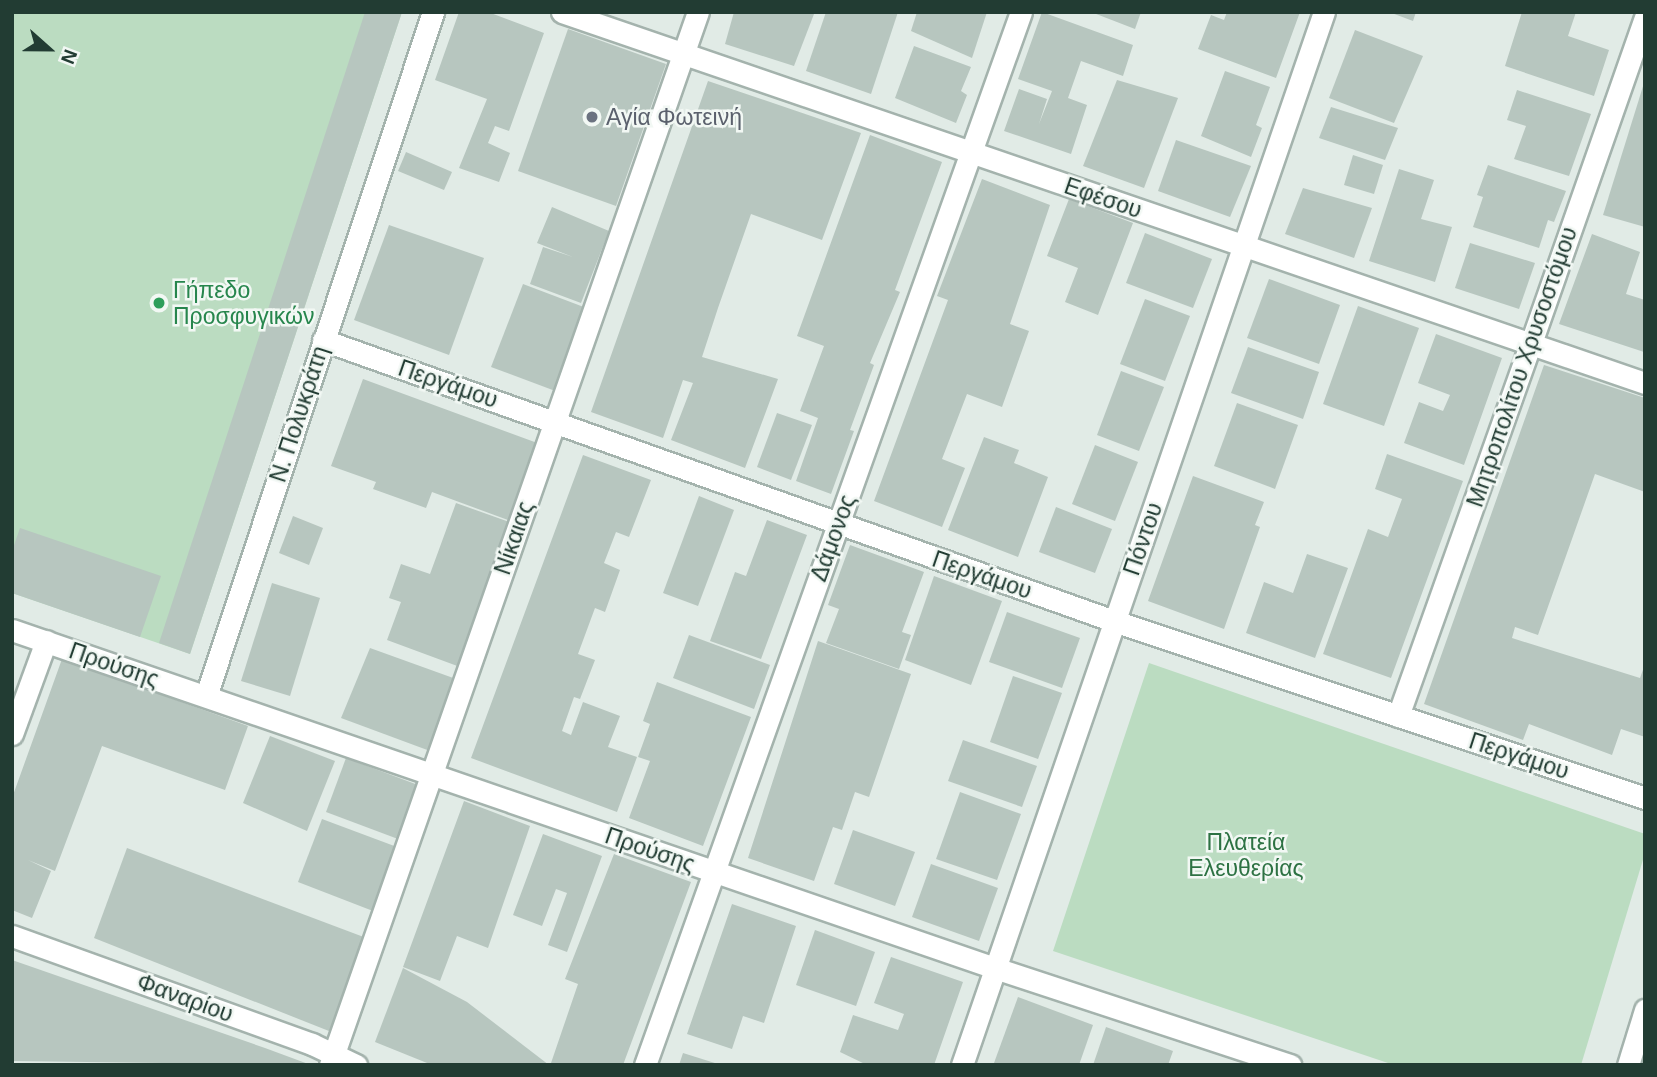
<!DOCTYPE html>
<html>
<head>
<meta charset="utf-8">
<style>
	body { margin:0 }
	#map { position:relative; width:1657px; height:1077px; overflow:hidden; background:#e1ebe6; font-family:Arial,sans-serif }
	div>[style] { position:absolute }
	.green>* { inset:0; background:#bbdcc1 }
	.building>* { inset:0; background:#b7c6bf }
	.roads { filter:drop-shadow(2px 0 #a4b3ad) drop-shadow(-2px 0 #a4b3ad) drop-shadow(0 2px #a4b3ad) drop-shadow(0 -2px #a4b3ad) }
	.pedestrian>* { height:21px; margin:-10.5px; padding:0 10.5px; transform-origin:10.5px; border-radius:10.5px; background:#fff }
	.minor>* { height:21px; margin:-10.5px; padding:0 10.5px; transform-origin:10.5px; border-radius:10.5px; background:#fff }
	.tertiary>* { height:21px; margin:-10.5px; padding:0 10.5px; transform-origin:10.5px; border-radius:10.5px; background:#fff }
	.dots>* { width:19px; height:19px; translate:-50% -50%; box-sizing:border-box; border:4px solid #f2f8f4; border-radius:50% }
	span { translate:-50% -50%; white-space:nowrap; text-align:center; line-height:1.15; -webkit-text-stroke:5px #f2f8f4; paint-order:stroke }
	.worship-label { font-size:23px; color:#5b616d }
	.left { translate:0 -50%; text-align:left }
	.street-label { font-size:23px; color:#223c33 }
	.leisure-label { font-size:23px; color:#27864d }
	.park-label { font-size:23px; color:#2d7243 }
	.frame { position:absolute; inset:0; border:14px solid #223c33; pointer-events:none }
	.north { position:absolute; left:14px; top:14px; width:70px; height:70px; -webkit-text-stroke:5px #f2f8f4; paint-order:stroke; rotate:111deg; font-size:19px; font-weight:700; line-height:28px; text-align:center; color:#223c33 }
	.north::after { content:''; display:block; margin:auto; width:24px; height:32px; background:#223c33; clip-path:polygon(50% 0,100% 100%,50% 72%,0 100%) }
</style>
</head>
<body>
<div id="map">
	<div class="green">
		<div style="clip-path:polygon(12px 12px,402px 12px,190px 654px,12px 593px)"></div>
		<div style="clip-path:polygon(1149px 663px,1645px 834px,1645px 853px,1581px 1065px,1394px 1065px,1053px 951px)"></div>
	</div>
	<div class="building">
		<div style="clip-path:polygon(365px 12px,402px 12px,190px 654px,159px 643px)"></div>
		<div style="clip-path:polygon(459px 12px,488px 12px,544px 33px,509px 131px,495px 126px,488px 143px,510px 153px,499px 182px,459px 168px,487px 99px,435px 80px)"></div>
		<div style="clip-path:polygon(734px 12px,814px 14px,794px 66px,725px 44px)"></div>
		<div style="clip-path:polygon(826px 12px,898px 12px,871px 94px,806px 71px)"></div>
		<div style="clip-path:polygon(917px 12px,987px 12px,972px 58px,911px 31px)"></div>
		<div style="clip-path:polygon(1042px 12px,1133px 45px,1123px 76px,1081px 61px,1068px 98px,1087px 105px,1071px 154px,1004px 131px,1019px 89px,1047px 99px,1039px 124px,1052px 91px,1018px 79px)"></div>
		<div style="clip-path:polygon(1091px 12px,1141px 12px,1135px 29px)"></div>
		<div style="clip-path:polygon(1227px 12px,1300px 12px,1276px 78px,1198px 49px,1211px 15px,1224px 20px)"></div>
		<div style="clip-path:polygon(1389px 12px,1416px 12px,1413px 21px)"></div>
		<div style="clip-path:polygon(1522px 12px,1576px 12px,1568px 36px,1609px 50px,1594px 96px,1505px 66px)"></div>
		<div style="clip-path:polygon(568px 29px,666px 64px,616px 206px,518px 171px)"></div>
		<div style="clip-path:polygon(1355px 30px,1423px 56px,1394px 123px,1329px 98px)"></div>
		<div style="clip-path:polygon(914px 46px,971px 67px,961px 91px,967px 95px,956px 123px,895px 98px)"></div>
		<div style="clip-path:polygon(1225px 71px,1270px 87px,1256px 125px,1262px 128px,1251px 157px,1201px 136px)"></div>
		<div style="clip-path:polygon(1117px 80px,1178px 98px,1144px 188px,1083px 166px)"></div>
		<div style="clip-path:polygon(708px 81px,861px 133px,822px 240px,751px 214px,718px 308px,702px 357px,778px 379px,745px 468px,671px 440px,693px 383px,683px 380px,663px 438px,591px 412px)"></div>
		<div style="clip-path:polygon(1644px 83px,1645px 83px,1645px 227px,1603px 215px)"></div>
		<div style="clip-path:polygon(1517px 90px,1591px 114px,1569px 176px,1514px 159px,1526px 126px,1507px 120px)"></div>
		<div style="clip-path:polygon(1331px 107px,1398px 128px,1385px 160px,1319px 138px)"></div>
		<div style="clip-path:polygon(870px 135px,942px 162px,895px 290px,900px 292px,870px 363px,874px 365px,850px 430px,854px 431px,831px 494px,796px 481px,818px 418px,800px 411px,824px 346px,797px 336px)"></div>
		<div style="clip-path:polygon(1176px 140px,1251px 166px,1230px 217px,1158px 191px)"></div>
		<div style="clip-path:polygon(406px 152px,452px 172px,444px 190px,398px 171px)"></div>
		<div style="clip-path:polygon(1353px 155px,1383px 165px,1374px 194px,1344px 185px)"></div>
		<div style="clip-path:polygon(1488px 165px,1566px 191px,1554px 222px,1548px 220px,1539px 248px,1473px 227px,1483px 197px,1477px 195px)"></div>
		<div style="clip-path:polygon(1399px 169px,1434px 180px,1421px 219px,1452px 227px,1435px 282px,1369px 261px)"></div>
		<div style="clip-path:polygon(982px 179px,1050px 205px,1010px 324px,1029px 331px,1002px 407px,967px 394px,942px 459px,965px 468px,942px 527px,874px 501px,948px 300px,937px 296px)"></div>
		<div style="clip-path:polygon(1303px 188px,1372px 208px,1354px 258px,1285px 234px)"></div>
		<div style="clip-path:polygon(1069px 199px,1133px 223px,1098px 315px,1065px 302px,1078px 268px,1047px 256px)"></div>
		<div style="clip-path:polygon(552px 207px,609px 231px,581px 303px,530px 284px,543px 247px,573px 257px,537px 243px)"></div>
		<div style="clip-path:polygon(389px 225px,484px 258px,449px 355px,354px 320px)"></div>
		<div style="clip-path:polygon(1145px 233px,1212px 259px,1193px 308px,1126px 283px)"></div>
		<div style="clip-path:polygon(1592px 234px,1640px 252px,1626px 294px,1645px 300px,1644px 352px,1559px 324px)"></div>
		<div style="clip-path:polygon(1470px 243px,1535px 263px,1519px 309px,1455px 288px)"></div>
		<div style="clip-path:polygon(1269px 279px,1340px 305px,1319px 364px,1247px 338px)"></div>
		<div style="clip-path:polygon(523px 284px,589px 309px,558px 392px,491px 367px)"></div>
		<div style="clip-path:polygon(1145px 299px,1190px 316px,1165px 381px,1120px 364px)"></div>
		<div style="clip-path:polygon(1358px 306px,1419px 328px,1384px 426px,1323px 404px)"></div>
		<div style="clip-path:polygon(1436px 334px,1502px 358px,1464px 465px,1404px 443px,1419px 402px,1443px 411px,1450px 395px,1418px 383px)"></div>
		<div style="clip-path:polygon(1248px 347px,1319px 372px,1303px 419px,1231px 393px)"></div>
		<div style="clip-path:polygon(1544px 365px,1645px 398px,1645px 492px,1595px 474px,1538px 635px,1515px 627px,1512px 638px,1640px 678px,1645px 664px,1645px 737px,1621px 729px,1612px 755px,1529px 724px,1523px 740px,1424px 704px)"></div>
		<div style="clip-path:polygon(1121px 371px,1164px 387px,1139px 451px,1097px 435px)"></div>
		<div style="clip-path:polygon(363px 379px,540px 444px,516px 523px,432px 492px,426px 508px,373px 489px,376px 482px,331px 466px)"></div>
		<div style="clip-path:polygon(1237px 403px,1298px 425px,1275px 489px,1214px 466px)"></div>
		<div style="clip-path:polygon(777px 413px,812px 425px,791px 480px,757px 467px)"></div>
		<div style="clip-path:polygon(984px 437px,1019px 450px,1014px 463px,1048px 477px,1018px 557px,948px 530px)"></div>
		<div style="clip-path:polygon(1095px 445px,1138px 462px,1115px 521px,1072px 504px)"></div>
		<div style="clip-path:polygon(1387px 454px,1463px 481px,1391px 678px,1323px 654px,1368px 529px,1388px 537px,1402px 499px,1375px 489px)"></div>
		<div style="clip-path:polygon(583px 455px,651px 480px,629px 537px,616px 532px,604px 563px,620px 570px,605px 612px,595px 608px,578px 654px,595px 660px,580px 699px,574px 697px,562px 731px,571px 735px,583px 702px,620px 716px,608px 747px,637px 757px,617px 812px,471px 758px)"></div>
		<div style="clip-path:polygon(1193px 476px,1264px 502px,1255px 525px,1260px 527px,1224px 629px,1148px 601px)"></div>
		<div style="clip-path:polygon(699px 496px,734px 510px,698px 606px,663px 593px)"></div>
		<div style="clip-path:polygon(456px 503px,512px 523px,460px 667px,387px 640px,401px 602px,389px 598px,401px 564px,430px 574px)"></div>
		<div style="clip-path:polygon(1056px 507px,1112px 529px,1095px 573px,1039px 552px)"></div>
		<div style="clip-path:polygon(293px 516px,323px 528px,309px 565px,279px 553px)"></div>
		<div style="clip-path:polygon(767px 520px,807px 535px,761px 659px,710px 641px,735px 572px,746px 576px)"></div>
		<div style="clip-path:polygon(20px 528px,161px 576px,140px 637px,12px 593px,12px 551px)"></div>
		<div style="clip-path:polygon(850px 545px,924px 572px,902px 632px,911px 635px,899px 669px,826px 643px,839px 609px,828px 605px)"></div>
		<div style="clip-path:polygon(1307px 554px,1348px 568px,1315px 658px,1246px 633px,1264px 582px,1293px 593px)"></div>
		<div style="clip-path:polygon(934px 576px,1002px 601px,971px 685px,905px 660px)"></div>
		<div style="clip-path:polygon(272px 583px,320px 598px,290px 696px,241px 681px)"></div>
		<div style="clip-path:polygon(1007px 612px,1080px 638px,1062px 688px,989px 662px)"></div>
		<div style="clip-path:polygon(689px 635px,770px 665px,754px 709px,673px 678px)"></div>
		<div style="clip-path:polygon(818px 641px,911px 674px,869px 797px,855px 792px,842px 830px,833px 827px,814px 881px,748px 858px)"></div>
		<div style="clip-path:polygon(370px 648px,456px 679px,430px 751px,341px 718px)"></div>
		<div style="clip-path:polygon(62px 659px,248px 726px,225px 790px,102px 746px,55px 871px,28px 860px,51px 871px,32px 918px,12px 910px,12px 798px)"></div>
		<div style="clip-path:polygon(1013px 676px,1062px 693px,1038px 759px,990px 742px)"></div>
		<div style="clip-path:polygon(657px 682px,751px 717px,703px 846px,629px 818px,650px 761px,638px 757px,650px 724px,643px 721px)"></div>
		<div style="clip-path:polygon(270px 736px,335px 761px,307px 831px,243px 803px)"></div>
		<div style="clip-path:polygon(963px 740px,1037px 766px,1022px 807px,948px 781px)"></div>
		<div style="clip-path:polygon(346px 758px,418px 785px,398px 839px,326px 812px)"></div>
		<div style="clip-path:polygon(960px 792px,1021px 814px,997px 880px,936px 859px)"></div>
		<div style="clip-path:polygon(464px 801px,530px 826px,488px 948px,457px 936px,440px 981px,403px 967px)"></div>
		<div style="clip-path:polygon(322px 819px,397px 847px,373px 911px,298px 882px)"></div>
		<div style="clip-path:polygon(853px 830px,915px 852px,895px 906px,834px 884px)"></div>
		<div style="clip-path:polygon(543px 834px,602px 856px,567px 952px,548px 945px,567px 893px,556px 889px,542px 926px,513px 915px)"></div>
		<div style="clip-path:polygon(127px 848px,369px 939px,334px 1033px,94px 938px)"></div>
		<div style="clip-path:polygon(614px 854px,691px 882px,623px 1065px,557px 1065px,551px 1063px,578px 984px,565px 979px)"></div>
		<div style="clip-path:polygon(931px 864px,998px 888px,979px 941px,912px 917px)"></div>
		<div style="clip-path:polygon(732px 904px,796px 926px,764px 1023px,743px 1016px,732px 1049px,687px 1034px)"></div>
		<div style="clip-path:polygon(815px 930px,875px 952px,856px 1006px,796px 985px)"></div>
		<div style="clip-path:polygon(891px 957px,963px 982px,934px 1065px,867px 1065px,840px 1052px,853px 1015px,898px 1030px,904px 1014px,874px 1003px)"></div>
		<div style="clip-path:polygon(12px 960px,265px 1048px,311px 1065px,12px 1061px)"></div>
		<div style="clip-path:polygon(403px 968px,467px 1002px,549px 1065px,432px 1065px,375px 1042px)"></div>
		<div style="clip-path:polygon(1018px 997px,1093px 1025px,1079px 1065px,994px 1063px)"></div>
		<div style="clip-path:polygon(1106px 1027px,1173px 1051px,1168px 1065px,1093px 1065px)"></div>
		<div style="clip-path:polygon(683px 1053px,718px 1064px,718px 1065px,679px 1065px)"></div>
	</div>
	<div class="roads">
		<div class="pedestrian">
			<div style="left:1114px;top:621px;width:560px;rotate:18.43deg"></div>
			<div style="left:1398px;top:716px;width:396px;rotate:-70.4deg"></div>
			<div style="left:995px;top:968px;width:311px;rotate:18.2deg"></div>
		</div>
		<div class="minor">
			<div style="left:562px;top:12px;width:1145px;rotate:18.91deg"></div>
			<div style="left:323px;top:340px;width:839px;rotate:19.56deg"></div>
			<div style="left:1531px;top:343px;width:344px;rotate:-70.7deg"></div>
			<div style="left:206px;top:696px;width:721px;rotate:-71.64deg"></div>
			<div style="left:12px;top:734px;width:99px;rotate:-69.9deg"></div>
			<div style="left:12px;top:936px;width:319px;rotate:19.8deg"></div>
			<div style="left:312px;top:1044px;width:49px;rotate:25.5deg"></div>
			<div style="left:330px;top:1065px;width:1115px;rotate:-70.74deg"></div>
			<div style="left:645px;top:1065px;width:1118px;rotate:-70.35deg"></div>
		</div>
		<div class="tertiary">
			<div style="left:12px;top:630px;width:1039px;rotate:18.98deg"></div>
			<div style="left:962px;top:1065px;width:1113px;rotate:-71.03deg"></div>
			<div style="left:1628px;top:1065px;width:58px;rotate:-72.8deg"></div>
		</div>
	</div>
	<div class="dots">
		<div style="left:592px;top:117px;background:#6b7280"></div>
		<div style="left:159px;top:303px;background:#2e9e5b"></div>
	</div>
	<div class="worship-label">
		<span class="left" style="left:606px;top:117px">Αγία Φωτεινή</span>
	</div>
	<div class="street-label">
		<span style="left:1103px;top:198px;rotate:19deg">Εφέσου</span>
		<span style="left:1522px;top:367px;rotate:-71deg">Μητροπολίτου Χρυσοστόμου</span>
		<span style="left:448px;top:384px;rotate:19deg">Περγάμου</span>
		<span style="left:299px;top:414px;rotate:-72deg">Ν. Πολυκράτη</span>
		<span style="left:514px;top:538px;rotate:-71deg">Νίκαιας</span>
		<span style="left:833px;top:538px;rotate:-70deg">Δάμονος</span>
		<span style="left:1143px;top:539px;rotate:-71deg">Πόντου</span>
		<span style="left:982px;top:575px;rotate:19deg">Περγάμου</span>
		<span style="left:114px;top:665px;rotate:19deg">Προύσης</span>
		<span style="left:1519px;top:756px;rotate:18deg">Περγάμου</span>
		<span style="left:650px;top:850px;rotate:19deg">Προύσης</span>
		<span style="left:185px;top:998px;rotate:20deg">Φαναρίου</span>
	</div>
	<div class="leisure-label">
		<span class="left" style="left:173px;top:303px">Γήπεδο<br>Προσφυγικών</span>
	</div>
	<div class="park-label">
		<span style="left:1246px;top:855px">Πλατεία<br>Ελευθερίας</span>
	</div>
	<div class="frame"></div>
	<div class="north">N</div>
</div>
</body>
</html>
